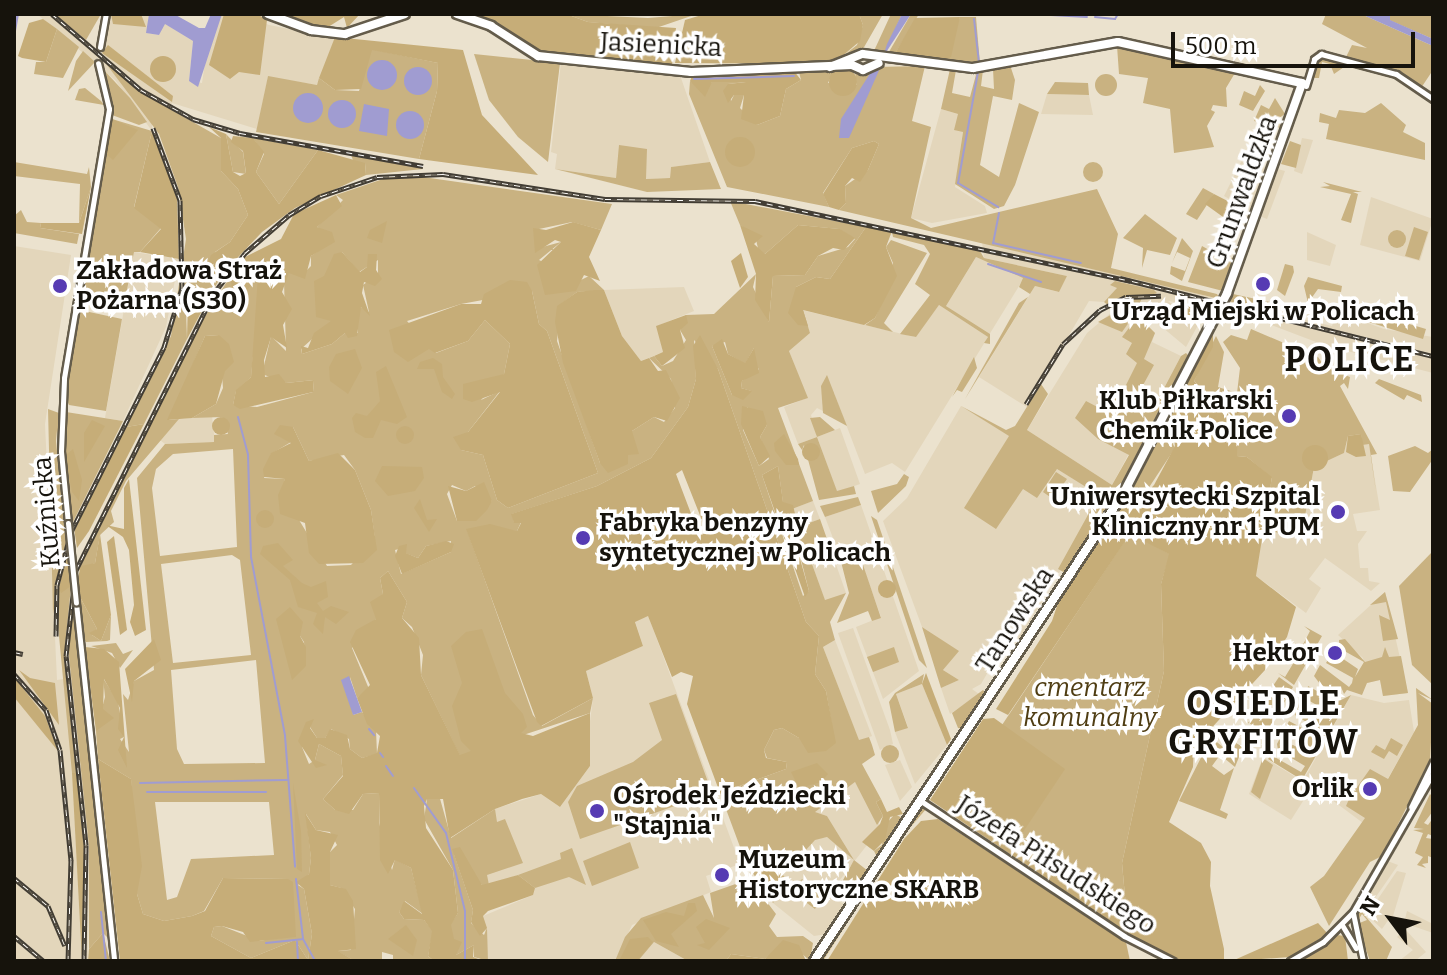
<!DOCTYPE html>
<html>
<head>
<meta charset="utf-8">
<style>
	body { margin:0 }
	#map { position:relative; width:1447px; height:975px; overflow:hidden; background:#ebe2ce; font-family:Bitter,serif }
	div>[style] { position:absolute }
	.built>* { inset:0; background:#e3d6bb }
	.green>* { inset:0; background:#c9b281 }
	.round { border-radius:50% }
	.forest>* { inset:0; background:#c6ad78 }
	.water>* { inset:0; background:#a09cd1 }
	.stream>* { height:2px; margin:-1px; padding:0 1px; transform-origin:1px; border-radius:1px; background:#a09cd1 }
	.canal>* { height:4px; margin:-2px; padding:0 2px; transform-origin:2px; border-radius:2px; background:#a09cd1 }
	.minor-tunnel>* { height:5px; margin-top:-2.5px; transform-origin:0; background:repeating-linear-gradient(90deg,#cbc3b1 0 5px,transparent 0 7.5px) }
	.roads { filter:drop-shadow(2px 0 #645c4b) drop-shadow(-2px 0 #645c4b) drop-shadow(0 2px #645c4b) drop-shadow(0 -2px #645c4b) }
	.minor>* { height:5px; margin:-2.5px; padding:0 2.5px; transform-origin:2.5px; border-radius:2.5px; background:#fff }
	.major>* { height:8px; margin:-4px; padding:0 4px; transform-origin:4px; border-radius:4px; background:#fff }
	.rail>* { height:5px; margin-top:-2.5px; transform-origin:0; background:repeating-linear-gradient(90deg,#fff 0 6px,#423d34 0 12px); box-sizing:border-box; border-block:2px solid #423d34 }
	.bridges { filter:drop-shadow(2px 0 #645c4b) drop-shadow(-2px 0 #645c4b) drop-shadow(0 2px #645c4b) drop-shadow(0 -2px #645c4b) }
	.minor-bridge>* { height:5px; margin:-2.5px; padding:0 2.5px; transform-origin:2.5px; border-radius:2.5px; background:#fff }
	.dots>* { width:22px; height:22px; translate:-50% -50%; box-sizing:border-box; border:4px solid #fff; border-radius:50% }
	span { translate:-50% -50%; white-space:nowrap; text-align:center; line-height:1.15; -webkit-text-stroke:7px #fff; paint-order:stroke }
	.street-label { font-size:26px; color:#16130c }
	.poi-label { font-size:26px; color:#16130c; font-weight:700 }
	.left { translate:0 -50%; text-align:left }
	.right { translate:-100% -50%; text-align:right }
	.park-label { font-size:26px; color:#4f3d13; font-style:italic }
	.district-label { font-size:34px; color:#16130c; font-weight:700; letter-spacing:2px }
	.frame { position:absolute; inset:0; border:16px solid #16130c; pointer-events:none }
	.north { position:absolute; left:1351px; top:879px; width:80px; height:80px; -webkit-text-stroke:6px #fff; paint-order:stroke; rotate:302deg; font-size:22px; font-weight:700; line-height:32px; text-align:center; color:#16130c }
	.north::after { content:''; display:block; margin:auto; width:28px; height:36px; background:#16130c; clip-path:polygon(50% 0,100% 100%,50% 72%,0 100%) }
	.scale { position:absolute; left:1171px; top:32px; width:244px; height:36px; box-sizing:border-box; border:4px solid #16130c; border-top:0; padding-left:10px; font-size:24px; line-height:28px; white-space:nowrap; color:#16130c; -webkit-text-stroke:6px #fff; paint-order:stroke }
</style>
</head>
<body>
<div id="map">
	<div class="built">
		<div style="clip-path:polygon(37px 14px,54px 14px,102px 53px,109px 14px,149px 14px,147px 33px,159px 35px,164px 23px,193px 41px,189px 81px,202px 83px,207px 50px,222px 14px,245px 14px,269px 25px,335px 38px,317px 85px,268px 77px,257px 129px,172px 103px,168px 109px,113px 69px,152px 123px,152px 131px,115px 80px)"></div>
		<div style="clip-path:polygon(561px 62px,680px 75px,710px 162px,671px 167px,670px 178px,645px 179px,620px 146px,616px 178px,555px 169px,557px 154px,551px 152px)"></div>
		<div style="clip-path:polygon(1047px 94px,1089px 95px,1093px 115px,1041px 114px)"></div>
		<div style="clip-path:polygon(941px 109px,958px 114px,963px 131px,955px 187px,985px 206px,987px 213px,932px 223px,911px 218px)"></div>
		<div style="clip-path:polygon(1302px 138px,1313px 140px,1302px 174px,1294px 171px)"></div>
		<div style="clip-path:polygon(1243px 158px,1272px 170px,1256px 214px,1224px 196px)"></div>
		<div style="clip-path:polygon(1274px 168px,1285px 171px,1267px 219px,1257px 215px)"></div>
		<div style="clip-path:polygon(1371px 197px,1433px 219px,1420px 261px,1360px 245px)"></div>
		<div style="clip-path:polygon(1307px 232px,1336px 245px,1330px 266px,1307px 260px)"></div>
		<div style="clip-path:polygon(982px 242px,1332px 326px,1336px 315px,1343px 314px,1384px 329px,1433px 337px,1433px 373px,1324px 345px,1234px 311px,1168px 301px,1198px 325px,1186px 347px,1138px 307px,1142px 298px,1118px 288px,1104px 302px,1089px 301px,1027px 407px,979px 377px,1035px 286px,1058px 292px,1067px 276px,984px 258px)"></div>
		<div style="clip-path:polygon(14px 246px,71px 255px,45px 424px,57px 680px,70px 678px,89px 846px,88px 961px,14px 961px)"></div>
		<div style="clip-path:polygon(134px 252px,179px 259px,166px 327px,123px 421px,105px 418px)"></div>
		<div style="clip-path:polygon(976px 257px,1024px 278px,989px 335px,946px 306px)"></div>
		<div style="clip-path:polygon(684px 287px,694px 311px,657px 326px,663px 352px,641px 361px,622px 336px,604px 290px)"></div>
		<div style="clip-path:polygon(939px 305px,988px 337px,905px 472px,892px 463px,865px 474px,834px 393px,823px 411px,817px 408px,811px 415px,817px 437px,840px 428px,860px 484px,837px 492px,817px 437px,798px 444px,784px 407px,807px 398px,789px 351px,810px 333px,802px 310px,915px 337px)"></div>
		<div style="clip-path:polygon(1119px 306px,1132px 310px,1155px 333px,1152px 342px,1181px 356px,1112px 485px,1027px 430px,1087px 333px)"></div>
		<div style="clip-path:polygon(961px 406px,1010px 436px,965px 508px,996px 528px,1023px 488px,1057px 469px,1104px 497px,1014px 649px,1007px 645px,999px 653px,981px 684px,972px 689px,979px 694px,950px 714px,941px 688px,959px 680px,943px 670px,958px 651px,922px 627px,883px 521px,907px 498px)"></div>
		<div style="clip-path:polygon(212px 416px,215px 442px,165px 444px,160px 440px,179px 419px)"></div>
		<div style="clip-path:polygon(1361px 433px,1369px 444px,1380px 510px,1353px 514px,1357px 531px,1367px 531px,1358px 544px,1360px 568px,1368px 568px,1369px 581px,1380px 583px,1371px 591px,1325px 558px,1309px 579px,1321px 588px,1306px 613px,1256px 576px,1261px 529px,1301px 538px,1314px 467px,1344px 453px,1348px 436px)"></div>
		<div style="clip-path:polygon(813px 501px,820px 519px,798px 527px,792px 509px)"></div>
		<div style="clip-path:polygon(861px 505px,919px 671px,883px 699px,856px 627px,881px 617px,856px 547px,839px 554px,825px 517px)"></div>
		<div style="clip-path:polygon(833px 556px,846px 593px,825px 601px,812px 564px)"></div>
		<div style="clip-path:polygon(1385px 592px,1408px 693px,1383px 696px,1380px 680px,1367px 683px,1363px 658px,1338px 635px)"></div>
		<div style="clip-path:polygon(648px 615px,740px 864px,706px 876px,711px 892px,632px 925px,615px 961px,488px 961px,483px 916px,533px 895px,518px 875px,489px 885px,470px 827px,495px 809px,541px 794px,560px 807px,590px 766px,586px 752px,593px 698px,586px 671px,643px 646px,635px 621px)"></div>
		<div style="clip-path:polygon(853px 628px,890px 730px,893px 744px,880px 750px,838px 633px)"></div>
		<div style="clip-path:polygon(835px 640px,872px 736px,859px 741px,823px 647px)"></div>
		<div style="clip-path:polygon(922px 684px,947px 745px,915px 784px,895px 732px,908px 727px,896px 694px)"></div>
		<div style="clip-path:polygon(1351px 695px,1384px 703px,1409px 700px,1414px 732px,1363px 823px,1304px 779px)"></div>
		<div style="clip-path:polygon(1263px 757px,1312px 787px,1291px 820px,1249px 794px)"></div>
		<div style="clip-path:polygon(900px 760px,912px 787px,900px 801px,885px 765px)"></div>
		<div style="clip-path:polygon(855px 782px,881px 827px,836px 885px,832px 896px,846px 906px,827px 934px,814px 936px,773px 903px,790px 885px,783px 876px,815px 839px,827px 837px,852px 857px,827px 816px,814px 812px)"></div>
		<div style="clip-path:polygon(1385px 860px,1398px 865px,1373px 901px,1364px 896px)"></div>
		<div style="clip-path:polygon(1397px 871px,1406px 873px,1393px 916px,1403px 919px,1389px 919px,1382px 929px,1367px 915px)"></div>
		<div style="clip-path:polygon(1407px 911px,1431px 923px,1433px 919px,1433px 933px,1404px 923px)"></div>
		<div style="clip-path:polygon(1405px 929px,1426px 952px,1415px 961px,1399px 961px,1413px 950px,1397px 937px)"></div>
		<div style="clip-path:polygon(654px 942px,688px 961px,638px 961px)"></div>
	</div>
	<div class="green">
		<div style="clip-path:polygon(54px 14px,101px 14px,86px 40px)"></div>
		<div style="clip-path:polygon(566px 14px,648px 18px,697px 14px,656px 28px,588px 22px)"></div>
		<div style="clip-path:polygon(859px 14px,883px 14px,863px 49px,833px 64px,857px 45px,863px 25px)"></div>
		<div style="clip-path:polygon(891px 14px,902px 14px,883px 57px,873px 53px)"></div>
		<div style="clip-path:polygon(911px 14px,919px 14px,893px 57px,886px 57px)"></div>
		<div style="clip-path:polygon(1326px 14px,1361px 14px,1433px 46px,1433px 70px,1421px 88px,1390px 69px,1345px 59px,1352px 45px,1367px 48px,1322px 24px)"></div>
		<div style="clip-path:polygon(1390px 14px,1433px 14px,1433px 39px,1389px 20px)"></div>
		<div style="clip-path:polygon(960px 17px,976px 17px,980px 64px,940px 62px)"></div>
		<div style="clip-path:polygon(57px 29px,79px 47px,63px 78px,34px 74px,36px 62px,46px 62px)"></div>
		<div style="clip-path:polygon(1117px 46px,1235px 73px,1226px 88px,1227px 107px,1213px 105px,1211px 110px,1215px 112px,1207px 126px,1214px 147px,1174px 153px,1170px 109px,1143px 103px,1148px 78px,1119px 74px)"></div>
		<div style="clip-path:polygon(371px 49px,438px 63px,437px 91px,419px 159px,256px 132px,268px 76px,317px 85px,319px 78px,335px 90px,359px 91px)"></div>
		<div style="clip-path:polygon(83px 51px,95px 62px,68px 91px,76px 61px)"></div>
		<div style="clip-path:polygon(474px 54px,560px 63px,548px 162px,518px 137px,489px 100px)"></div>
		<div style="clip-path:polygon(101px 57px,142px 93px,221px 138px,221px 171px,238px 189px,248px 215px,230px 242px,215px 252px,212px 278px,224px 272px,212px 292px,186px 311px,187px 339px,144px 424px,126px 427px,171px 336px,186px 239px,178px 187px,159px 134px)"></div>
		<div style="clip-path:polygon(1319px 57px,1324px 57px,1347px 65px,1334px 74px,1330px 64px,1322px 62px,1319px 78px,1310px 78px)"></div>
		<div style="clip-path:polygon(1010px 65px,1015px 80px,1012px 100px,993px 96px,980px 165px,999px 177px,1019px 103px,1039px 112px,1015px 185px,1004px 206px,994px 209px,955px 184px,963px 132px,954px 130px,958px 114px,941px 109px,950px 69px,956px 70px,952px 93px,970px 97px,977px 71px,983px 70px,981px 86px,994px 89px,993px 69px)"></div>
		<div style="clip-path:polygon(925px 66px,912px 121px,931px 127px,911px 218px,931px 228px,1097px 189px,1118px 234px,1111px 268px,1217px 294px,1220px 299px,839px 210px,846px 203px,845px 186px,868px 170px,879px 144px,874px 141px,852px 148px,823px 193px,829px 207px,727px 187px,689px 94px,690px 81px,703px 90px,712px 82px,746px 82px,728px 84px,731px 101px,734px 95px,744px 95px,740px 108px,757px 125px,780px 116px,786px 89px,801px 80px,799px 72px,834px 70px,828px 83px,857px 85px,855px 72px,865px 73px,875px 67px)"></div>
		<div style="clip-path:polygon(101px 67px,130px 98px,147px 122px,139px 125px,112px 115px)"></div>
		<div class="round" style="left:1095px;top:74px;width:22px;height:22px"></div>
		<div style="clip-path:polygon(1055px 82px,1088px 83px,1089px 95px,1047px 94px)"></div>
		<div style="clip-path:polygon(1260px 85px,1265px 91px,1253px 111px,1239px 105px,1244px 91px,1255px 96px)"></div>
		<div style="clip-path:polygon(85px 88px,101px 101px,104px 105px,75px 100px,79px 89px)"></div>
		<div style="clip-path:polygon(1275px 98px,1285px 114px,1279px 118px,1280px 128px,1254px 121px,1261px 105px,1269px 109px)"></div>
		<div style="clip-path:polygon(1381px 103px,1406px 125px,1403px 132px,1425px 143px,1425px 160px,1326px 139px,1329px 124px,1319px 122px,1320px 113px,1336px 118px,1339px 110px,1365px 113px)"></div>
		<div style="clip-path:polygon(112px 119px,152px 131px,134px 207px,161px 228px,140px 252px,134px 252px,123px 312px,79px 301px)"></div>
		<div style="clip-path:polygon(226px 134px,243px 152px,246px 174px,233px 172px)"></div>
		<div style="clip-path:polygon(253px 138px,318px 150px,279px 204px,256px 172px,264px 154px)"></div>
		<div style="clip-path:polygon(1290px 141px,1301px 145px,1296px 168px,1281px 164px)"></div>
		<div style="clip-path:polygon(619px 145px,647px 149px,646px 179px,670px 178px,671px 167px,710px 162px,721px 189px,647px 192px,555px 169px,616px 178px)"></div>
		<div style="clip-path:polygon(351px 155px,422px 167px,423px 169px,366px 175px,365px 163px,354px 163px)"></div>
		<div style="clip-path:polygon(14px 162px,87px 174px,89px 167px,91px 187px,79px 223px,80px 184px,14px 176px)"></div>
		<div class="round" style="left:1083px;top:162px;width:20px;height:20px"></div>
		<div style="clip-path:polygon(evenodd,416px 176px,612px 204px,601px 230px,572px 222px,539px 229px,535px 249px,561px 242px,539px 260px,581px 280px,589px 276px,604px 290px,577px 292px,561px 304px,557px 341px,600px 463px,627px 455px,632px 431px,654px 417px,664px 422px,675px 408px,671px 379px,649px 358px,654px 356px,662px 366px,673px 361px,686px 340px,680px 330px,686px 315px,714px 314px,756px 274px,753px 287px,769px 322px,773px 276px,805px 275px,818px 256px,848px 247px,855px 239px,839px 229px,798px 225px,765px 254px,759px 253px,755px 235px,740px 225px,730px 201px,866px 227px,830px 279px,816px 277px,796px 287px,810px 333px,789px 351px,808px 398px,778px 408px,813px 501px,792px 509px,783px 503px,778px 466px,762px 475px,803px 596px,809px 591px,795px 536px,798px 527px,820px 519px,833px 556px,812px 564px,825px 600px,846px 593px,830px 622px,835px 640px,823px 647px,859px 740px,869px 737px,872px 745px,875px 755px,862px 764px,881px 799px,876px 802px,883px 816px,877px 825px,855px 782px,815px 812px,827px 816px,854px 860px,868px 871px,856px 892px,842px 882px,854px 860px,827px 837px,815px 840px,783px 875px,790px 885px,773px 903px,746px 863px,720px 793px,786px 769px,787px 762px,767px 758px,764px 750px,774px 730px,782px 728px,799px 738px,832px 726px,826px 691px,815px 674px,819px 636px,806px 622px,718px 369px,694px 340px,696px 379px,688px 407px,651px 458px,597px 486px,512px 514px,514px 522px,521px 522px,517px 531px,467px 530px,533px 715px,542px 726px,593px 698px,590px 713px,460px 756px,421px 675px,423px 655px,412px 627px,402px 618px,407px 602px,388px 571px,380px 578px,383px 594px,376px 619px,352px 648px,369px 689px,357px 698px,350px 677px,353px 715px,362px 712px,376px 730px,377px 754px,362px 758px,350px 749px,349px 739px,331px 729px,325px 738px,317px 738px,310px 727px,313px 719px,302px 747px,309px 764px,315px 760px,319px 744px,341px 756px,343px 775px,323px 799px,335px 810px,353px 810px,363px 794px,379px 793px,379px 823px,392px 870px,395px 859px,411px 868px,423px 914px,405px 901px,399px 912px,404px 919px,424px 920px,433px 931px,428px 956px,434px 961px,393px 961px,393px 955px,382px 952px,382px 961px,355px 961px,337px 951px,351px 950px,355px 909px,341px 888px,330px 885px,330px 852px,337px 845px,330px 832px,316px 830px,306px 814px,311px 858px,309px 874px,298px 885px,304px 889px,312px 934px,308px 960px,295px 940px,251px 958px,211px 936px,214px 927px,222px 926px,260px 941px,279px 937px,288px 879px,223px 878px,204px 911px,192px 916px,164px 921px,143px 914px,137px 894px,131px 779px,98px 759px,96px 731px,105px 697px,103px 678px,118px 702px,124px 737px,120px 739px,129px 752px,123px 694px,128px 700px,134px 681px,154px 670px,137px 478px,165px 444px,214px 442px,214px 435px,228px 434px,222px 417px,192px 418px,216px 404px,223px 388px,219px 335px,205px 336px,169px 420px,179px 419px,126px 481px,111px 511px,114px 522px,100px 535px,95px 563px,78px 571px,84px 554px,196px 331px,241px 259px,241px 264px,259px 260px,257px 314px,251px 377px,236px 391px,233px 405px,257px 407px,313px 392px,314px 380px,286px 383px,262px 374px,271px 336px,286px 351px,284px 281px,289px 272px,301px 276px,311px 266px,311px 256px,324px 247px,327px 233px,317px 227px,343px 200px,336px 195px,389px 177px,416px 176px,342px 252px,359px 272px,378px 260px,378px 274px,363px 285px,369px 312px,361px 307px,356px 313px,358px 333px,345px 333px,332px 344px,302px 354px,301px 349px,332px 321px,317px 308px,316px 293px,342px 252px,416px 176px,532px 291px,539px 324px,547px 331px,598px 473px,508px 508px,497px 500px,483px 455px,461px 450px,468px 432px,500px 391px,481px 400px,504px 374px,510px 344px,485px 320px,468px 341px,436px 353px,407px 321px,461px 304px,532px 291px,416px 176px,725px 342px,728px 354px,745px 364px,754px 348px,754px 366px,759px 369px,742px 381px,741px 388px,751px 391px,732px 395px,712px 346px,725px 342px,416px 176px,747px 407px,767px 425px,760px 437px,769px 459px,759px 466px,743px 430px,747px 407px,416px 176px,293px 427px,309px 461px,344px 455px,355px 470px,371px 510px,375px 539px,351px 565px,327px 566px,282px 492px,285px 479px,264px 478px,271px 454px,291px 442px,279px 436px,293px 427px,416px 176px,233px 449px,237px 547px,160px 556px,152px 488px,156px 469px,173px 454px,233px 449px,416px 176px,452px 485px,466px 491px,475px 486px,492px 501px,457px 521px,447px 494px,452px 485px,416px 176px,451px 541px,451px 552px,401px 574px,395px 550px,406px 547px,405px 553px,418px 558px,426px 546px,451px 541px,416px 176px,232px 555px,240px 560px,251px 655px,173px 663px,161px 564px,232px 555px,416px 176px,286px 615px,304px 642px,306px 666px,280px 616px,286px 615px,416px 176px,256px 660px,265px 763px,184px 764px,177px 749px,171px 670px,256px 660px,416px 176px,155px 802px,269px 802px,274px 855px,191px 859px,177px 897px,167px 900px,155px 802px)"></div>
		<div style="clip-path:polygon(1323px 182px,1362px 192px,1353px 192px,1358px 194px,1351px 223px,1341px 220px,1351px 194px,1320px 187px,1330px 186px)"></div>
		<div style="clip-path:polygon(1203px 188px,1214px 194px,1197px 220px,1186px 214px)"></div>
		<div style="clip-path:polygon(21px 210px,27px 222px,41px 223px,40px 228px,79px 234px,77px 244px,14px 233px,14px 216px)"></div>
		<div style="clip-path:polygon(1145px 214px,1177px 238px,1170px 255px,1147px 250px,1142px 268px,1143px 248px,1123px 238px)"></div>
		<div style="clip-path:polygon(1414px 227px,1428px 232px,1419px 260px,1405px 256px)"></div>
		<div class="round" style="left:1388px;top:230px;width:18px;height:18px"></div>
		<div style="clip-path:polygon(892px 232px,980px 251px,984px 258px,1067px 276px,1059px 292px,1035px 286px,1030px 294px,1019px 287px,1023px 278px,976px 257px,946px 306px,990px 334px,990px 344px,984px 343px,988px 337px,939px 305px,916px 337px,900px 334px,930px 295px,915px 284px,930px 254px,924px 245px,893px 237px)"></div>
		<div style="clip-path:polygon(1182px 238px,1193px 251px,1182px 281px,1170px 274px,1171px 266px,1185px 271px,1190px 258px,1177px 252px,1172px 263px)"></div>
		<div style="clip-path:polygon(891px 240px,927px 253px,884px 323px,893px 332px,865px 325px,875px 318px,883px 300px,893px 263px,886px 247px)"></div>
		<div style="clip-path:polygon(1202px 246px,1225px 259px,1236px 257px,1223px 291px,1188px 282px)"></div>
		<div style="clip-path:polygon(1285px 264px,1293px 266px,1294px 272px,1285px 296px,1277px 290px)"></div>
		<div style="clip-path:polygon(1308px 277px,1342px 286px,1341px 292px,1318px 289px,1308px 303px,1304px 286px)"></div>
		<div style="clip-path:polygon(1115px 281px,1154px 290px,1157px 293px,1142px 298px,1138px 307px,1122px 302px,1109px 306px,1104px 302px,1117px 288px,1110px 285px)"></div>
		<div style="clip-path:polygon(1233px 294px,1292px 307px,1296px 309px,1294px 317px,1228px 301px)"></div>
		<div style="clip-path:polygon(1028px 297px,965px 399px,1019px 303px)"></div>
		<div style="clip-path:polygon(1345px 305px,1426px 329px,1423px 339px,1343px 314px)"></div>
		<div style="clip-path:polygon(1125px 307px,1135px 314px,1122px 332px,1098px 322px)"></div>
		<div style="clip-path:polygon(80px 310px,122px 319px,106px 411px,69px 405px,65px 397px)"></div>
		<div style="clip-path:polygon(1138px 316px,1155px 333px,1144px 359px,1154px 365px,1136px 398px,1153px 409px,1181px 356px,1186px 353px,1192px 360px,1122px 492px,1067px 574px,1058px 569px,1099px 495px,1057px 469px,1037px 498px,1023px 489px,996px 529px,964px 508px,1009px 436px,961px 406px,1006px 430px,1015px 426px,1041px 384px,1048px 394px,1027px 430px,1112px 485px,1129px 455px,1098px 439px,1075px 418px,1086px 401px,1105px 411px,1119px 389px,1123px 391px,1137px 363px,1126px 354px,1132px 343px,1122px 337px)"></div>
		<div style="clip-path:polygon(1251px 329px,1291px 346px,1290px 351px,1318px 357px,1325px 367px,1350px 377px,1348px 389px,1344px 383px,1340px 386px,1377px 454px,1371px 455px,1376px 492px,1369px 444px,1362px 445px,1361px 434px,1348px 436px,1344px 453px,1314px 467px,1301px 538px,1261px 529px,1272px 478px,1247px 457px,1237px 456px,1219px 406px,1194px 381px,1216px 336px,1224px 352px,1218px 387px,1237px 393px,1240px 368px,1223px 342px,1231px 335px,1247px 340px)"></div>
		<div style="clip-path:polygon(974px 357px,977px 368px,962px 392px,957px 390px,952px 397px)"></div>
		<div style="clip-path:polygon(827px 375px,847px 426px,823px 413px,821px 386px)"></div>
		<div style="clip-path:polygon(1379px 379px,1421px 395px,1422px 402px,1407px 395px,1404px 400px,1375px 383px)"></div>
		<div style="clip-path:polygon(48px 409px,59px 413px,59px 449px,57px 430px,56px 441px,66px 542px,53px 614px)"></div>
		<div style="clip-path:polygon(66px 412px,123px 421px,71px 526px,65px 456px)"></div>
		<div style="clip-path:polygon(820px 417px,835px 430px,817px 437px,837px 491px,854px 486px,856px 494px,819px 500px,804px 445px,802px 450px,798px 444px,817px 437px,810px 418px)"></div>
		<div style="clip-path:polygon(1163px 425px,1175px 448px,1142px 498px,1127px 499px)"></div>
		<div style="clip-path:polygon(1415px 446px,1428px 453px,1433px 449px,1433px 459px,1410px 492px,1393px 491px,1388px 456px)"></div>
		<div style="clip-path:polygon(1056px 472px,1067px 479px,1062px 486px,1069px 483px,1053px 499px,1043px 492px)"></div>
		<div style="clip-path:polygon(904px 474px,909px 477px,906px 486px,878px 513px,871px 491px,897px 484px)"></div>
		<div style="clip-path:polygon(858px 497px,861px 505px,825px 517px,820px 506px)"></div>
		<div style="clip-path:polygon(871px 516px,877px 520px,927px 668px,919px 660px)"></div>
		<div style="clip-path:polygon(1130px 533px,1170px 554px,1161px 584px,1164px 671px,1122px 863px,1127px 919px,1015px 844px,1002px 725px)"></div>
		<div style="clip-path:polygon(857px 547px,881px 618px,872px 621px,868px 611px,837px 623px,849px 593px,839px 554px)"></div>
		<div style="clip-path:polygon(1433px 551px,1433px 685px,1412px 665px,1399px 586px)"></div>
		<div style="clip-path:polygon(71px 586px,65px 648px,77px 773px,72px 773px,57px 615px,59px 588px)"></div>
		<div style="clip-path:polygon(1385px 592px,1398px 639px,1383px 641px,1379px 615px,1390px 620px,1386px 602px,1370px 605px)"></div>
		<div style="clip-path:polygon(72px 593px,108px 938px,103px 933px,89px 949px,89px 846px,68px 647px)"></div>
		<div style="clip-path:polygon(79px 595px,97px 629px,92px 635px,101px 641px,111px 615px,110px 640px,107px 641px,86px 642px,84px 640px)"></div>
		<div style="clip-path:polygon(1304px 626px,1322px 636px,1294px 685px,1278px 673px,1285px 677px,1294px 662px,1310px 631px)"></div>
		<div style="clip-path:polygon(922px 627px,959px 651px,943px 670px,959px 680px,941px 688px)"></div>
		<div style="clip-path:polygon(1345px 639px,1365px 662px,1382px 657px,1385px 647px,1389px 657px,1401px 656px,1408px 693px,1383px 696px,1380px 680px,1367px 683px,1362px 695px,1347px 690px,1344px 694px,1341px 687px,1338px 694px,1320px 684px,1314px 676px,1320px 665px,1349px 687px,1352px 683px,1353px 678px,1326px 663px,1333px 652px,1358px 669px,1355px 677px,1364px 662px,1339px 648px,1339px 640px)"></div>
		<div style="clip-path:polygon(116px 643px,123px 654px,133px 650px,120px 668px,112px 653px,91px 646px)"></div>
		<div style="clip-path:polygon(894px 647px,899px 662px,873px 672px,867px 657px)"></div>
		<div style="clip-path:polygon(924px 674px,922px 684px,896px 694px,908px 728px,895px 732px,889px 702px,895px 693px)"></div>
		<div style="clip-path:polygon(1279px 677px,1293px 687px,1268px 731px,1248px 723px)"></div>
		<div style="clip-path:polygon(1308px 686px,1337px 702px,1351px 695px,1302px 780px,1268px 759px,1271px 755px,1301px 772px,1305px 766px,1278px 750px,1277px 744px,1280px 738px,1308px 753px,1312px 748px,1284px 731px,1289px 721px,1317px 736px,1321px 731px,1295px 715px,1299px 703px,1329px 717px,1331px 713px,1306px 699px)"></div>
		<div style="clip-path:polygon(1416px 688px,1433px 700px,1418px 693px,1433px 704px,1430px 761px,1382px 856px,1370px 862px,1329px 926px,1310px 887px,1324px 876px,1365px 818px,1346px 806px,1350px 797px,1370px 769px,1388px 779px,1418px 725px)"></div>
		<div style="clip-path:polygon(983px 690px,988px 695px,963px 729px,958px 728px,952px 713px)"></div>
		<div style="clip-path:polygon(676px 694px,712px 793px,580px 839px,568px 802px,577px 786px,633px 762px,662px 740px,649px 703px)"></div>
		<div style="clip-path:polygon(1216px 728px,1213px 739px,1223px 747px,1231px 740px,1212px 766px,1224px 775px,1234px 768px,1220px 810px,1228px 814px,1226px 819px,1179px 801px)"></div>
		<div style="clip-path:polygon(1391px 738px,1403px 745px,1397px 756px,1389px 751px,1384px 759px,1371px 752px,1376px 745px,1385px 750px)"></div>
		<div style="clip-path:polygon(1234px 742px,1243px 747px,1235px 767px,1224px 758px)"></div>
		<div class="round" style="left:881px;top:745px;width:18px;height:18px"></div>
		<div style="clip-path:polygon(1263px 758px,1273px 765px,1260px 799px,1251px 792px)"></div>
		<div style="clip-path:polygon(1430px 794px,1433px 797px,1433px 811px,1424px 823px,1428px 825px,1433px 818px,1433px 836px,1428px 834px,1426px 838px,1433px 839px,1433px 858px,1428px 856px,1428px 863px,1422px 864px,1426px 868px,1417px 865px,1423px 857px,1415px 853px,1423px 833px,1413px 830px,1424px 829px,1414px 828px)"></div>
		<div style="clip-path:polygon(439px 795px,451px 838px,495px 809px,497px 822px,505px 819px,523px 863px,487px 875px,489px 885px,482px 885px,454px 854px,473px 910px,471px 923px,484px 935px,487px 928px,488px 961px,474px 957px,474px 945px,456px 955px,450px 925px,458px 913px,453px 870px,424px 819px,427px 799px)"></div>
		<div style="clip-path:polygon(918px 808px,927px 808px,902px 837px,823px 961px,816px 961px)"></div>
		<div style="clip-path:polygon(895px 814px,902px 818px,877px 857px,874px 851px,882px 845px,885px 825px)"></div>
		<div style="clip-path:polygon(630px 842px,639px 868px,592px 886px,583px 861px)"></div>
		<div style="clip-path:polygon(572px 848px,586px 885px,569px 877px,535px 888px,518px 875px,561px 859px,560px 853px)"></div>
		<div style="clip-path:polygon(802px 879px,822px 897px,815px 909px,792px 892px)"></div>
		<div style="clip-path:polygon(744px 881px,754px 885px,776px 914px,769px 926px,777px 937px,803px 936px,813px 943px,810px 961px,799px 951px,780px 947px,765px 959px,731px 954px,726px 961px,688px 961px,654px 942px,638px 961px,615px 961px,625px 937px,641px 918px,703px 895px,714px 918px,710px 893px)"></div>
		<div style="clip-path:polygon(1365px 899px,1368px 904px,1360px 910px,1392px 947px,1386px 961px,1370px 961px,1357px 924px,1367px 920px,1362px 914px,1357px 922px,1355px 916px)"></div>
	</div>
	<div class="forest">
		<div style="clip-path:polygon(111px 14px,141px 14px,146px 27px,113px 24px)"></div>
		<div style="clip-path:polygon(224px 14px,257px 14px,267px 20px,260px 75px,239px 72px,230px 79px,209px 65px)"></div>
		<div style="clip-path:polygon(277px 14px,360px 14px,347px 28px,344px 17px,325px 29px)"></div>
		<div style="clip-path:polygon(472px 14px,566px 14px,588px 22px,676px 28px,672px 65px,535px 51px,495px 22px)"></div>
		<div style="clip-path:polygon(705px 14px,859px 14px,863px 25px,860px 41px,833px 64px,675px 63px,685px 20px)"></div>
		<div style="clip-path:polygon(960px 17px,951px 57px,940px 62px,893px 57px,915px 18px)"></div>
		<div style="clip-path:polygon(43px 19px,57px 29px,46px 62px,22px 58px,18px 56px,29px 23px)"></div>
		<div style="clip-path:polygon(335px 37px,463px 50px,482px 115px,538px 175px,419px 159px,437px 91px,438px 63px,372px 50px,361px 89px,335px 90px,319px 78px)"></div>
		<div style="clip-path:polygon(108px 45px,173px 96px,172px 102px,102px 53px)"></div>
		<div class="round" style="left:150px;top:56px;width:26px;height:26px"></div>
		<div class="round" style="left:829px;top:68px;width:28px;height:28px"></div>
		<div style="clip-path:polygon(794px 71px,801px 80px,786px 89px,780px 116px,757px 125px,741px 119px,744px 95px,734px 95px,728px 103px,723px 91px,728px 84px,746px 82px,712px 82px,705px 97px,690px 81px,692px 76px)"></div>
		<div style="clip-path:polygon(112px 119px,138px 130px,113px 160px,106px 154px)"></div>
		<div style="clip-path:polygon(209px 127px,226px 134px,233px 172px,240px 176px,246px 173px,243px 151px,231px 142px,233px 136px,253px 138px,264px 152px,256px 172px,279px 204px,318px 150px,365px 163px,366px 175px,295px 208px,262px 232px,224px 272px,207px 278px,203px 274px,211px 255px,230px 242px,248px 215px,238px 189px,221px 171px,221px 138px)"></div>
		<div style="clip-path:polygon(152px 131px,177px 198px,179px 259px,140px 252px,161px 229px,134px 208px)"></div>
		<div class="round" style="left:725px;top:137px;width:30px;height:30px"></div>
		<div style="clip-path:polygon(874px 141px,879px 144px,868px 170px,860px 182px,852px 178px,845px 186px,846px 203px,839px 210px,829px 207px,823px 194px,852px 148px)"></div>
		<div style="clip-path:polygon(91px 187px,82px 234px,40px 228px,41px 223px,79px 223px)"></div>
		<div style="clip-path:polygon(1214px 194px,1249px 212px,1235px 209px,1230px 222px,1205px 204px)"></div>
		<div style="clip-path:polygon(336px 195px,342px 206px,317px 227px,332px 232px,335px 242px,311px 256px,305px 279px,289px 273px,282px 292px,292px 309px,283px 325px,287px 348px,271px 337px,264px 360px,265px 377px,279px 374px,286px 383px,314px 380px,313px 392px,240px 409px,233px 405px,236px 390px,251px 377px,259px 261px,245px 267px,241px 259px,281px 239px,294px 214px)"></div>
		<div style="clip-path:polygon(387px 221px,382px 243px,367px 238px,370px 230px)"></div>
		<div style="clip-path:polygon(573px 222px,601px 230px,589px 257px,600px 281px,584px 275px,576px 291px,545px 295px,537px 265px,561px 242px,555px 240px,535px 253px,533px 228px,546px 230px)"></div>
		<div style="clip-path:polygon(740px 225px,763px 236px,754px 244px,765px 254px,798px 225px,840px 229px,855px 238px,844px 250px,833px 248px,818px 256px,805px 275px,773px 276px,769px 322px,755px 300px,756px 274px)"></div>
		<div style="clip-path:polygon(866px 227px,892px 231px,886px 247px,897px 276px,875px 318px,864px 325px,803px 310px,808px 326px,798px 325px,788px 313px,796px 287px,816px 277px,830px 279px)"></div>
		<div style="clip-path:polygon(342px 252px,360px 272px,367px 267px,368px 254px,377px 254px,376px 270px,382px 279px,375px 286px,364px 282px,362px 293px,370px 316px,361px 307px,357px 336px,348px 338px,345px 333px,332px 344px,302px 354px,301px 346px,308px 348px,314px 333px,331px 321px,316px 317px,314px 281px,324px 276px,334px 254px)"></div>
		<div style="clip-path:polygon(741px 253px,748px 277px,740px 288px,731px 261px)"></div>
		<div class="round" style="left:231px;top:272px;width:20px;height:20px"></div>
		<div style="clip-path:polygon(510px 280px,527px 282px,532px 291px,539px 324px,547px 331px,598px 473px,508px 508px,497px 500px,483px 455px,461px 450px,453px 437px,468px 432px,500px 392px,472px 402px,463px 399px,463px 384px,504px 374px,510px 344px,485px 320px,468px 341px,435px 353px,429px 349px,408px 362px,394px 352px,389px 330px,461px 304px,481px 304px,484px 294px)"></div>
		<div style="clip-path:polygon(594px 290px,604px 290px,622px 336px,641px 361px,649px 358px,658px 371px,666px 370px,680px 398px,667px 421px,654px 417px,632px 431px,639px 454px,628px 455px,628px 464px,608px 473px,600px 463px,563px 363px,555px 322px,557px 306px,577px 292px)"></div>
		<div style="clip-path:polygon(212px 292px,187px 339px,188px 299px)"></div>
		<div style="clip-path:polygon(1189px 306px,1215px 312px,1207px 326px,1177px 310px)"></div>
		<div style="clip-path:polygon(686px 315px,688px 323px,680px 330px,685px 348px,662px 366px,654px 356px,663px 352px,656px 326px)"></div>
		<div style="clip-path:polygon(1213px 334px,1213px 347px,1194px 381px,1213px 404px,1238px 405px,1237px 456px,1247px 457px,1272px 477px,1256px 576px,1296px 607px,1287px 637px,1265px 670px,1194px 747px,1193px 767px,1169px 822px,1201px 843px,1211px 862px,1210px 886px,1224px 949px,1224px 961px,1182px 961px,1130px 935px,930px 800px,983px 719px,994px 718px,1065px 769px,1015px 844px,1127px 918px,1122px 863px,1164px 671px,1161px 584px,1169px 554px,1130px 534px,1008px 715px,996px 709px,1052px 621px,1061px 594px,1125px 498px,1142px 498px,1154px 485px,1175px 446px,1171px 410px)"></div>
		<div style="clip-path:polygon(219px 335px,229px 344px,234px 362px,225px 371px,216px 404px,192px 418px,167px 420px,205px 336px)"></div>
		<div style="clip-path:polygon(evenodd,700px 335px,718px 369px,806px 622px,819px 636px,815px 674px,826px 691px,836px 743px,826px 751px,808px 753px,799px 738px,782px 728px,774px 730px,764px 750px,766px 758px,787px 762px,786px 769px,720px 793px,687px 704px,693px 676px,681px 672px,672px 677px,648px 616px,635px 622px,643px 646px,586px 671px,593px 698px,541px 726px,537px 722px,466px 529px,490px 524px,517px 531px,521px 523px,514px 523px,511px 514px,597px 486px,651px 458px,688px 407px,696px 379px,693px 346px,700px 335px,682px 470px,705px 528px,698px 532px,676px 474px,682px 470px)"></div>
		<div style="clip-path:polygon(722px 339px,728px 354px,745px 363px,754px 348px,759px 373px,742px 381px,741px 388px,752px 391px,743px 400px,732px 395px,712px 346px)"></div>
		<div style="clip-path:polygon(355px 349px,362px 368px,348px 394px,330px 381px,329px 367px,336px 354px)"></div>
		<div style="clip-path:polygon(433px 358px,442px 364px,443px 377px,455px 394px,452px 399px,442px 392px,434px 369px,417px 369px,420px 362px)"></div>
		<div style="clip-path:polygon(386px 366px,407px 417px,397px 424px,381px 420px,373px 438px,365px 438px,355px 432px,352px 418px,356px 413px,367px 416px,380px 401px,376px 372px)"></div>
		<div style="clip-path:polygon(742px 406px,763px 411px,767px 425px,760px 437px,770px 456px,759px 466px,741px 424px)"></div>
		<div class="round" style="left:212px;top:417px;width:18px;height:18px"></div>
		<div style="clip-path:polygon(92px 420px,105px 426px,84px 462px,84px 433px)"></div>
		<div style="clip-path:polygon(144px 424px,89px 531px,77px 548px,74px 528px,126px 427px)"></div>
		<div style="clip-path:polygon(280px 425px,293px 427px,309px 461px,338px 453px,355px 470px,371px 510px,377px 550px,363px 563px,319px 564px,309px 553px,305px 523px,280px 514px,278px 495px,285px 479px,264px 477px,263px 469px,271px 453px,291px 443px,274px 434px)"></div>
		<div class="round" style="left:396px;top:426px;width:18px;height:18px"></div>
		<div style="clip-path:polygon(784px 434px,798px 459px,799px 465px,786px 465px,775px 451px,774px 443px)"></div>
		<div style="clip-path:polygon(1361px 434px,1366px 456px,1356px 457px,1346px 452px,1348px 436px)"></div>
		<div class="round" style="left:802px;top:443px;width:18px;height:18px"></div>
		<div class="round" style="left:1302px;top:445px;width:26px;height:26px"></div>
		<div style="clip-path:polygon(73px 449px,82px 480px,79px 501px,72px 492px,65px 456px)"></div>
		<div style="clip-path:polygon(382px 466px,422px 467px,424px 478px,415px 491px,388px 496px,375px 481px)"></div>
		<div style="clip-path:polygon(778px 466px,783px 502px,793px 505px,798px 527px,797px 548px,809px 591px,805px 597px,762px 475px)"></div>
		<div style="clip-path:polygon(129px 479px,146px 630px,135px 636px,130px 622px,134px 605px,129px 550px,123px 537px,106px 525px,124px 529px,124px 488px)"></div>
		<div style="clip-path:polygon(484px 482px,492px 501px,487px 510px,476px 521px,457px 521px,448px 486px,466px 491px)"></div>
		<div style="clip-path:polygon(420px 499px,427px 520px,437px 519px,429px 532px,414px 508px)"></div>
		<div class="round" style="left:256px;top:510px;width:18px;height:18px"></div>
		<div style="clip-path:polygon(100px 534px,111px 615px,101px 641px,89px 633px,97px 629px,79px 595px,78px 577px,81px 566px,95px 563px)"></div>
		<div style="clip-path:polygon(114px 536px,127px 630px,120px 635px,107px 542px)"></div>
		<div style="clip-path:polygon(446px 541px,454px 544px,451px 552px,402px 574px,395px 556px,399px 546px,407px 544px,406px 553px,418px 558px,426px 546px)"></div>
		<div style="clip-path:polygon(278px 543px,293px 560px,283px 566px,302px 583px,311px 587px,326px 581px,328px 597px,317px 603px,323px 611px,331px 606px,349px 612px,336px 624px,325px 617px,323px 634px,313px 624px,317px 613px,298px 607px,290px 580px,260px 554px,263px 546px)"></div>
		<div style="clip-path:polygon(67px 551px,71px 586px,61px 593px,59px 588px)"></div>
		<div style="clip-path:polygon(388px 571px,407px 602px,402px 618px,419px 638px,421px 675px,460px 755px,471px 751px,461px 741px,452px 706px,462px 683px,451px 646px,466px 632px,482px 629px,505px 693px,523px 714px,527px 727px,521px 733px,533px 736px,590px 713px,590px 766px,560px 807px,541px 794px,522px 799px,495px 809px,450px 838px,443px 799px,427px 799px,424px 806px,426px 828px,453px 870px,458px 913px,451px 925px,454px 939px,462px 942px,456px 955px,474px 945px,473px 957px,484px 961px,434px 961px,428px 956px,432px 931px,424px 920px,404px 919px,399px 912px,404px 901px,422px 914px,411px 868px,395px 860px,388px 874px,380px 860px,379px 793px,363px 794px,349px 814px,335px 810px,323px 799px,343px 776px,341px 756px,319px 744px,315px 760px,327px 765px,316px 768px,298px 741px,306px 722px,314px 719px,310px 728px,317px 738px,325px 738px,330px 729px,347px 735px,350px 749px,362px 758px,377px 753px,380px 736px,367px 724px,357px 698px,370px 685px,350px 642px,356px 630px,376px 619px,370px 602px,383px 594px,380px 578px)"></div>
		<div class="round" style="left:878px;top:580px;width:18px;height:18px"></div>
		<div style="clip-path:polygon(290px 607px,303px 622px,300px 636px,306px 647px,306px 666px,292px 680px,276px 619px)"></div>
		<div style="clip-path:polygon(154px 639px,161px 660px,134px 681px,132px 702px,125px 669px)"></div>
		<div style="clip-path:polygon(85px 647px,104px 649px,119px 662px,127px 768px,118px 750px,124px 737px,118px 729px,120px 708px,104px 679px,103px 709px,114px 718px,96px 731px)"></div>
		<div style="clip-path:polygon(19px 670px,30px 678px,55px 683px,59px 725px)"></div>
		<div style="clip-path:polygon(926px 673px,951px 739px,947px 745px,922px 684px)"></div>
		<div style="clip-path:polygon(14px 677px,45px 716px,58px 751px,14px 697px)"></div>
		<div style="clip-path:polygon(98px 759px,131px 779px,142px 866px,137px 894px,143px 914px,164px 921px,192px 916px,205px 911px,223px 878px,288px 879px,293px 882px,296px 937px,250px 942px,243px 932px,222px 926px,214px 927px,211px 936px,251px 958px,295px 940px,308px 960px,312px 934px,304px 889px,296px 882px,309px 874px,311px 858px,305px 813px,316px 830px,338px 835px,330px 852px,330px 885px,346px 889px,353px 901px,356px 949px,338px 951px,355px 961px,120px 961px)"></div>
		<div style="clip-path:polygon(817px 763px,828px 774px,821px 782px,799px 788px,791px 772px)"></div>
		<div style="clip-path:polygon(72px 773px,77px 773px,85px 846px,82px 961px)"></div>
		<div style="clip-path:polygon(293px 783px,301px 831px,302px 872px,297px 869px)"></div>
		<div style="clip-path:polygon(881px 799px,887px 812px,899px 807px,903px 814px,890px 817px,885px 840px,874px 851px,862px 842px,880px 824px,883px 816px,876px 802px)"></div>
		<div style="clip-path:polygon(938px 819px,1126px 942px,1130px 961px,827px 961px,904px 839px,921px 821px)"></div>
		<div style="clip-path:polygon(460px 847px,482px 885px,518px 875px,535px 888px,533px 895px,488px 911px,483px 916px,487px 928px,480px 936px,471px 922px,473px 910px,452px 849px)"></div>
		<div style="clip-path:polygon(766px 857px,788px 886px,773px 900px,761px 883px)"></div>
		<div style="clip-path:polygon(688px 903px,695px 903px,697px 911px,671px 934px,679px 947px,656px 941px,643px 920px,666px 912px,684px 916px)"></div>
		<div style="clip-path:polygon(706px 919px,730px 928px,709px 950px,697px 945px,705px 943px,696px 927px)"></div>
		<div style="clip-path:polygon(1318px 923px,1328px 934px,1290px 957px,1232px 961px)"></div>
		<div style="clip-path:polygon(406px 925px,417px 940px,413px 956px,388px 939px)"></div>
		<div style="clip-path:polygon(103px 933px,110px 961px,88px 961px,89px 949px)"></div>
		<div style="clip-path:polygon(1337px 935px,1345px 936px,1348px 961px,1297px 961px)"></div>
		<div style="clip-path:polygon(648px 937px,653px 942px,637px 961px,619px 961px,630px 939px)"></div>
		<div style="clip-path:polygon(783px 940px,799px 945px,806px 961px,726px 961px,731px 954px,765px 959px)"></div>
	</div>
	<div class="water">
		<div style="clip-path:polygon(149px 14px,174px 14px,199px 28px,205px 28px,211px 14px,222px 14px,198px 87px,189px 81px,193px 41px,165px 24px,159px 35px,146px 33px)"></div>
		<div style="clip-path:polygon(902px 14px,911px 14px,883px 57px,887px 44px)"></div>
		<div style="clip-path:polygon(1361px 14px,1390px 14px,1390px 20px,1433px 39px,1433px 46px)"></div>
		<div class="round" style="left:367px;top:60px;width:30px;height:30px"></div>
		<div style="clip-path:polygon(881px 66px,849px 138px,839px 138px,841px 119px,871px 72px)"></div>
		<div class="round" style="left:404px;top:67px;width:28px;height:28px"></div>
		<div class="round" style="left:293px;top:93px;width:30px;height:30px"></div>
		<div class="round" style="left:328px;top:100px;width:28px;height:28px"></div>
		<div style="clip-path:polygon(364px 104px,389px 109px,387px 136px,359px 131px)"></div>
		<div class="round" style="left:396px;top:111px;width:28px;height:28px"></div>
		<div style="clip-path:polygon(349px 676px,362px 712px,353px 715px,341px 680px)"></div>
	</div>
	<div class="stream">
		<div style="left:1051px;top:15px;width:36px;rotate:3deg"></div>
		<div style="left:1095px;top:17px;width:20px;rotate:6deg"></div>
		<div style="left:1115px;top:19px;width:6px;rotate:-59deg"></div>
		<div style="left:974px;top:19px;width:44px;rotate:83.5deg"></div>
		<div style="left:978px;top:72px;width:113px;rotate:100.2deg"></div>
		<div style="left:958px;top:183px;width:47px;rotate:31deg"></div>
		<div style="left:694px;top:79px;width:100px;rotate:-1.7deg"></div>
		<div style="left:999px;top:213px;width:31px;rotate:101deg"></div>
		<div style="left:993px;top:243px;width:90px;rotate:12.8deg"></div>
		<div style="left:988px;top:264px;width:56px;rotate:18.8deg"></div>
		<div style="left:238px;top:417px;width:39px;rotate:75deg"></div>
		<div style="left:248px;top:455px;width:102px;rotate:88.3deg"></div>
		<div style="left:251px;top:557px;width:182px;rotate:79.2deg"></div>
		<div style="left:285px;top:736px;width:131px;rotate:85.6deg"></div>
		<div style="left:369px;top:729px;width:8px;rotate:50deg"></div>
		<div style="left:380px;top:753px;width:5px;rotate:53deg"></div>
		<div style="left:386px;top:766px;width:12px;rotate:55deg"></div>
		<div style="left:140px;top:783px;width:147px;rotate:-1.2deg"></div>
		<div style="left:414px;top:788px;width:55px;rotate:54.6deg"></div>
		<div style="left:446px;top:833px;width:80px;rotate:76.3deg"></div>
		<div style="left:465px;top:911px;width:50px;rotate:90deg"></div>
		<div style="left:147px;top:792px;width:119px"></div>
		<div style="left:296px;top:879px;width:60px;rotate:83.3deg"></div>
		<div style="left:303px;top:939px;width:25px;rotate:61deg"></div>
		<div style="left:101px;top:912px;width:49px;rotate:84.2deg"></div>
		<div style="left:297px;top:942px;width:19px;rotate:87deg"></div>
		<div style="left:266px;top:943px;width:36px;rotate:-6deg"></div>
	</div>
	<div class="canal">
		<div style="left:14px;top:31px;width:17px;rotate:-80deg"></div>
	</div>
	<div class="minor-tunnel">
		<div style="left:98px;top:63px;width:16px;rotate:-83deg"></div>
	</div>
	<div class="roads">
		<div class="minor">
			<div style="left:100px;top:47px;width:34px;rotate:-80deg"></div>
			<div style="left:1306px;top:86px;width:28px;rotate:-73deg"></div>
			<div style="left:1314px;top:59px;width:9px;rotate:-36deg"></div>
			<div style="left:1321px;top:54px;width:78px;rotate:14.9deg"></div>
			<div style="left:1396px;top:74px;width:45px;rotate:34deg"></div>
			<div style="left:68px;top:523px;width:72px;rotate:-95.6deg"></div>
			<div style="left:61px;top:451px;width:73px;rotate:-87.6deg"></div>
			<div style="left:64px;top:378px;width:273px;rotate:-80.5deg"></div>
			<div style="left:109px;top:109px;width:47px;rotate:-103.4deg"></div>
			<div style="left:76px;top:603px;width:360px;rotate:83.9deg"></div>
			<div style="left:921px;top:801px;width:244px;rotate:33.6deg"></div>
			<div style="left:1124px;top:936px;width:55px;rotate:27deg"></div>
			<div style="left:1411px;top:807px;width:50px;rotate:-63.9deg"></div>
			<div style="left:1353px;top:913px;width:49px;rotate:78.2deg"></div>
			<div style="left:1342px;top:925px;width:27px;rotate:59deg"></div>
			<div style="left:1290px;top:961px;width:38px;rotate:-30deg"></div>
			<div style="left:1323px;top:942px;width:42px;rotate:-45deg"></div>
			<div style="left:1353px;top:912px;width:160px;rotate:-60.1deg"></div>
		</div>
		<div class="major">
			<div style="left:268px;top:14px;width:46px;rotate:20.4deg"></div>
			<div style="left:311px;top:30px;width:34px;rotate:7deg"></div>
			<div style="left:345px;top:34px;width:63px;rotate:-18.4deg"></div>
			<div style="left:457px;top:14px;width:36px;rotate:19deg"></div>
			<div style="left:491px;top:26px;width:56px;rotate:32.6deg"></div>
			<div style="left:538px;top:56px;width:154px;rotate:6deg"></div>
			<div style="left:691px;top:72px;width:161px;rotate:-2.5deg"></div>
			<div style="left:852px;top:65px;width:12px;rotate:24deg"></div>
			<div style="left:863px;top:70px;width:17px;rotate:-24deg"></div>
			<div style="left:830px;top:67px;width:35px;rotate:-22deg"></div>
			<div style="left:863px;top:54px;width:111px;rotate:7.3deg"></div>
			<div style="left:973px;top:68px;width:147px;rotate:-10.2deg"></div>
			<div style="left:1118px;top:42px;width:189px;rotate:12.6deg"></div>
			<div style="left:814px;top:961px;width:560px;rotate:-56.51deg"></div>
			<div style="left:1123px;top:494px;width:226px;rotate:-62.6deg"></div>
			<div style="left:1227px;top:293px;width:223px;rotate:-70.3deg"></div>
		</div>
	</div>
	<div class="rail">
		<div style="left:52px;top:14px;width:117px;rotate:40.5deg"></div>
		<div style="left:141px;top:90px;width:60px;rotate:29.1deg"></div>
		<div style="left:193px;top:119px;width:49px;rotate:16.6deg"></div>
		<div style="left:240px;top:133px;width:186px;rotate:10.2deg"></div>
		<div style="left:1120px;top:278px;width:323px;rotate:14deg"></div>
		<div style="left:1026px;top:404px;width:70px;rotate:-58.3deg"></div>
		<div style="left:1063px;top:344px;width:50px;rotate:-42.6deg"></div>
		<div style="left:1100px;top:310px;width:29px;rotate:-27deg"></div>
		<div style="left:1126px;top:297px;width:35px;rotate:-2deg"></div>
		<div style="left:56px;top:636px;width:51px;rotate:-88.9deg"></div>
		<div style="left:57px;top:585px;width:55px;rotate:-75.2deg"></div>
		<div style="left:71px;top:532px;width:207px;rotate:-63.3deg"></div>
		<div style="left:164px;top:347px;width:62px;rotate:-73deg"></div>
		<div style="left:182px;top:288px;width:88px;rotate:-91.3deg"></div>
		<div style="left:180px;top:200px;width:77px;rotate:-110.6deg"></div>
		<div style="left:14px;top:652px;width:9px;rotate:13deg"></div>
		<div style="left:14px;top:674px;width:48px;rotate:48.4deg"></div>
		<div style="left:46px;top:710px;width:42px;rotate:70.7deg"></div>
		<div style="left:60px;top:750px;width:111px;rotate:84.3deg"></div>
		<div style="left:71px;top:860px;width:101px;rotate:91.7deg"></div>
		<div style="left:14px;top:878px;width:44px;rotate:39.5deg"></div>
		<div style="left:48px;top:906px;width:43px;rotate:67deg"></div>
		<div style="left:14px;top:936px;width:39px;rotate:40deg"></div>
		<div style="left:84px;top:961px;width:116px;rotate:-89deg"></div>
		<div style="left:86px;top:845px;width:190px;rotate:-96deg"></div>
		<div style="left:66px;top:656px;width:87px;rotate:-83.4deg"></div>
		<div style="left:76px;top:570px;width:309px;rotate:-63.5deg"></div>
		<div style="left:214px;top:293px;width:51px;rotate:-52.2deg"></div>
		<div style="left:245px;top:253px;width:58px;rotate:-40.8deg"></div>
		<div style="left:289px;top:215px;width:37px;rotate:-31deg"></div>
		<div style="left:321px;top:196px;width:59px;rotate:-18.7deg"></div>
		<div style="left:377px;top:177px;width:66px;rotate:-2.6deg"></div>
		<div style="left:443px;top:174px;width:164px;rotate:8.8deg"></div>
		<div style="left:605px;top:199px;width:150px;rotate:0.8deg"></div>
		<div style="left:755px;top:201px;width:384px;rotate:12deg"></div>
	</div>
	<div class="bridges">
		<div class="minor-bridge">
			<div style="left:68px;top:523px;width:80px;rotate:84.3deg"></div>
		</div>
	</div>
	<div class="dots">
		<div style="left:1263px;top:284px;background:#563bb3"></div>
		<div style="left:60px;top:286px;background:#563bb3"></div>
		<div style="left:1289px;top:416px;background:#563bb3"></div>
		<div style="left:1338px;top:512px;background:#563bb3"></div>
		<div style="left:583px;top:538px;background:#563bb3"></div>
		<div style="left:1335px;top:653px;background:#563bb3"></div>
		<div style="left:1370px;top:789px;background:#563bb3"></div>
		<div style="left:597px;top:811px;background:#563bb3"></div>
		<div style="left:722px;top:875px;background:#563bb3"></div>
	</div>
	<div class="street-label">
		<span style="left:661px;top:45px;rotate:3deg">Jasienicka</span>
		<span style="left:1242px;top:192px;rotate:-70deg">Grunwaldzka</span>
		<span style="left:47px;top:512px;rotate:-95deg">Kuźnicka</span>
		<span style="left:1015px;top:620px;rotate:-57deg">Tanowska</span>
		<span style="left:1056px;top:865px;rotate:33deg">Józefa Piłsudskiego</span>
	</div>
	<div class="poi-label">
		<span class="left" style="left:76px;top:286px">Zakładowa Straż<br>Pożarna (S30)</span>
		<span style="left:1263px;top:312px">Urząd Miejski w Policach</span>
		<span class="right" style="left:1273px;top:416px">Klub Piłkarski<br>Chemik Police</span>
		<span class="right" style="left:1320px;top:512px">Uniwersytecki Szpital<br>Kliniczny nr 1 PUM</span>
		<span class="left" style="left:599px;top:538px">Fabryka benzyny<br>syntetycznej w Policach</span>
		<span class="right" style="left:1319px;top:653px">Hektor</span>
		<span class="right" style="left:1354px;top:789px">Orlik</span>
		<span class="left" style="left:613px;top:811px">Ośrodek Jeździecki<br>"Stajnia"</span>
		<span class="left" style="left:738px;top:875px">Muzeum<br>Historyczne SKARB</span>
	</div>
	<div class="park-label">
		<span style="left:1090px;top:703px">cmentarz<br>komunalny</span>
	</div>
	<div class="district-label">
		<span style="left:1350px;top:360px">POLICE</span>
		<span style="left:1264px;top:723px">OSIEDLE<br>GRYFITÓW</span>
	</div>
	<div class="frame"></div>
	<div class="north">N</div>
	<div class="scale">500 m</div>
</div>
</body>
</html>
